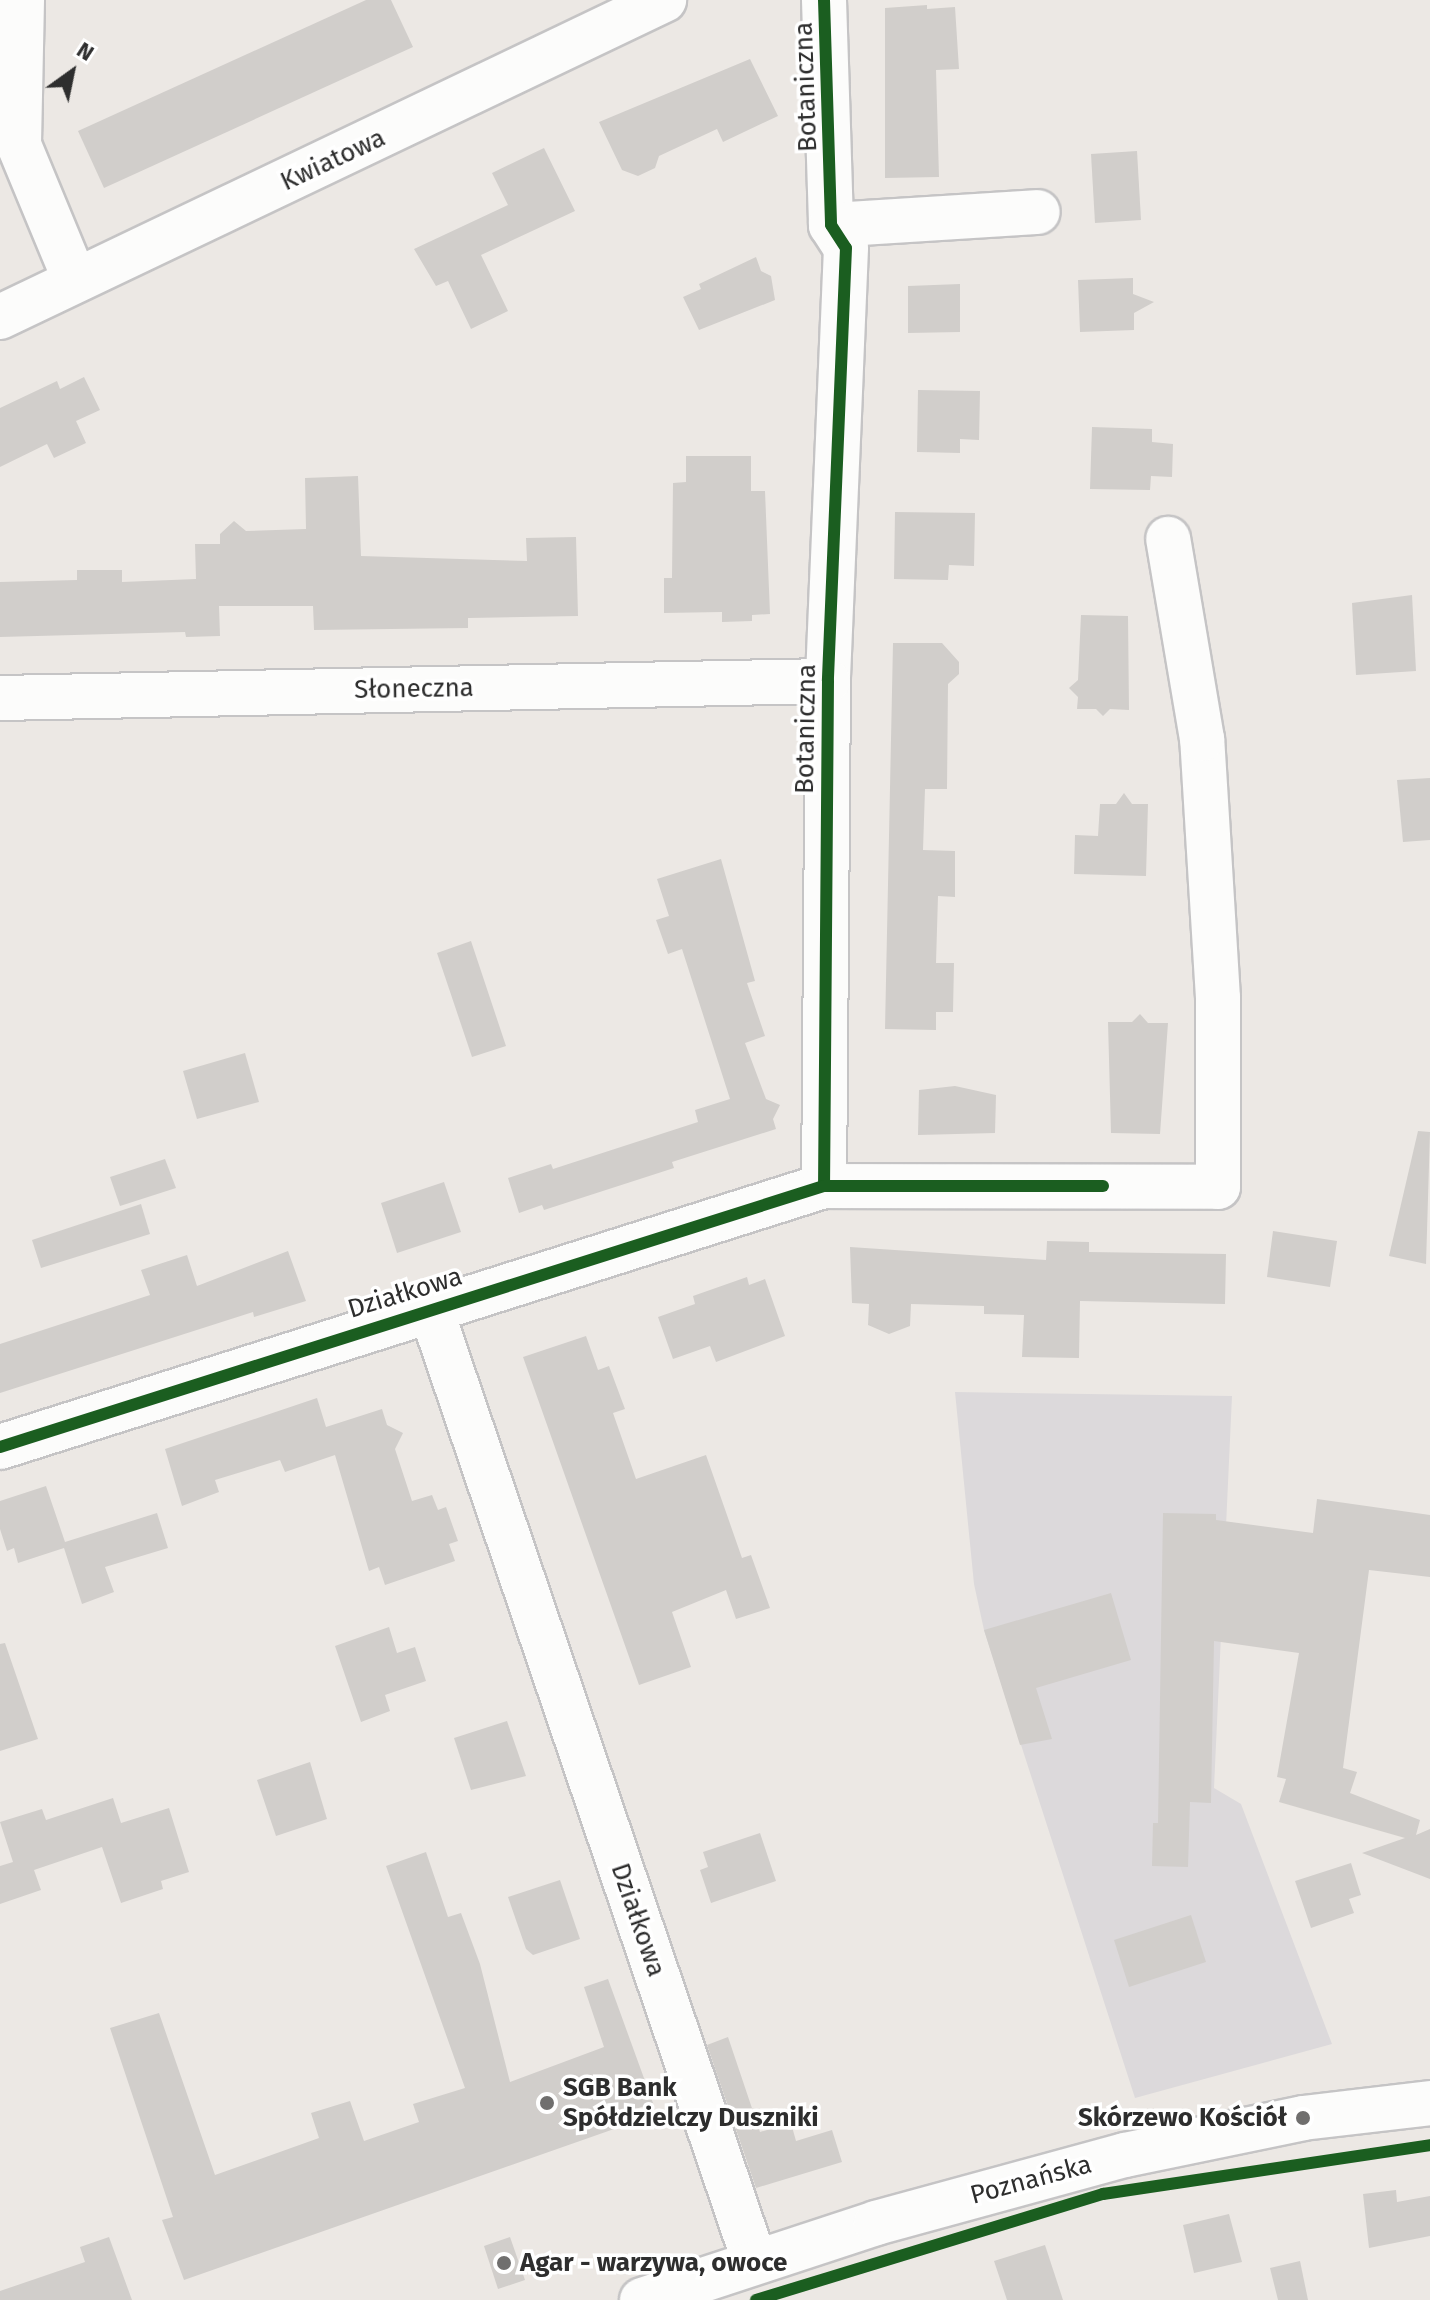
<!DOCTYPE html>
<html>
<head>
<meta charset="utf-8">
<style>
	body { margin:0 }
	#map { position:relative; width:1430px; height:2300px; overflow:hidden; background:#ece8e4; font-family:"Fira Sans",sans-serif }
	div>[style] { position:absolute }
	.industrial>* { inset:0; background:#dcd9db }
	.building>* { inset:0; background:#d1cecb }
	.roads { filter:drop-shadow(2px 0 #c5c4c5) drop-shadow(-2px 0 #c5c4c5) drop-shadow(0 2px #c5c4c5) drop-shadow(0 -2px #c5c4c5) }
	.minor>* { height:44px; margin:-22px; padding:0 22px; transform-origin:22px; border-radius:22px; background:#fcfcfb }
	.cycleway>* { height:12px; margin:-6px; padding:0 6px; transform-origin:6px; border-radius:6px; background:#1b5e20 }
	.dots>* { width:22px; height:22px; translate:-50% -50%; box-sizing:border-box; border:4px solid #fff; border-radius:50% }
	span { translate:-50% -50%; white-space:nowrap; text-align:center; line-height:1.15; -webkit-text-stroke:7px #fff; paint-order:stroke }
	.street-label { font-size:26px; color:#2e2e2e }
	.poi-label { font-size:26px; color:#2e2e2e; font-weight:700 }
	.left { translate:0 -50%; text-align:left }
	.right { translate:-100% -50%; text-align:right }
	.north { position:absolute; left:32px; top:32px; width:80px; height:80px; -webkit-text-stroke:6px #fff; paint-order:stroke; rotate:33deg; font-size:22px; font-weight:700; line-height:32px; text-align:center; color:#2e2e2e }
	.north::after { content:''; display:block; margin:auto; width:28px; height:36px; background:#2e2e2e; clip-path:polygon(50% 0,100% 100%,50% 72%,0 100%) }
</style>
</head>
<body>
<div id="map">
	<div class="industrial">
		<div style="clip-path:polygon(955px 1392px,1232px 1396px,1214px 1788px,1241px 1804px,1332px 2044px,1135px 2098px,984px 1630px,974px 1584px)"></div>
	</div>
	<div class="building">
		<div style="clip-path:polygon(366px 0,391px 0,413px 47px,104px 188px,78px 131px)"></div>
		<div style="clip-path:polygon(927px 5px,927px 9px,955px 7px,959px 69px,936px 70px,939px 177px,885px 178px,885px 8px)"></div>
		<div style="clip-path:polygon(750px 59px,778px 116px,723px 142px,717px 129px,659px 156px,655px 168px,638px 176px,622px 170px,599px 122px)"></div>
		<div style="clip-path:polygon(544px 148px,575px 211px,481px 255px,508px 311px,471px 329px,448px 281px,436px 286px,414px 249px,508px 205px,492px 173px)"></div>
		<div style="clip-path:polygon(1137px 151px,1141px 220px,1095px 223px,1091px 154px)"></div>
		<div style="clip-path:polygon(756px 257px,761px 271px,771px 276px,775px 300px,699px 330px,683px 297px,701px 289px,699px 284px)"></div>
		<div style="clip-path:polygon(1133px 278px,1133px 294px,1154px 302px,1134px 313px,1134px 330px,1080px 332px,1078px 280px)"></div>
		<div style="clip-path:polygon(960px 284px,960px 332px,908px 333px,908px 286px)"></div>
		<div style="clip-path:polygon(84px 377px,100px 410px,76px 421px,86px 443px,54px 458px,47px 444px,0 467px,0 408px,57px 381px,60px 389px)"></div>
		<div style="clip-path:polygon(918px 390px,980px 391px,979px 440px,960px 439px,960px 453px,917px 452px)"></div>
		<div style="clip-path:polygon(1092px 427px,1152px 429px,1152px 442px,1173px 444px,1172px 477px,1151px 476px,1150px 490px,1090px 489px)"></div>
		<div style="clip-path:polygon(686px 456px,751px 456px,751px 491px,765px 491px,770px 614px,752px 615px,752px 621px,722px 622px,722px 612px,664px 613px,664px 578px,672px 578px,673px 483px,686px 482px)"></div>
		<div style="clip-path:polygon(358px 476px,361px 556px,527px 561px,526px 538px,576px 537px,578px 616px,468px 618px,468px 628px,314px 630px,313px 606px,219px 606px,220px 636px,186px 637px,185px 632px,0 637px,0 582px,77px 580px,77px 570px,122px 570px,122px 582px,196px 579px,195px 544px,220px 544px,220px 534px,234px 521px,246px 531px,306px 529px,305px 478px)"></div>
		<div style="clip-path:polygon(895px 512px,975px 513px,974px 566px,949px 565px,948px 580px,894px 579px)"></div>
		<div style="clip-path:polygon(1412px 595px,1416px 671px,1356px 675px,1352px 603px)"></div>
		<div style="clip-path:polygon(1081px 615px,1128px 616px,1129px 710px,1110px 709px,1103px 716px,1096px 709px,1077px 709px,1078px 697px,1069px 688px,1078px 680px)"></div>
		<div style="clip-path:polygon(893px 643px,942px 643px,959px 662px,959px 674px,948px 684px,947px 789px,925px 789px,923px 850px,955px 851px,955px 897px,938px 896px,936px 963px,954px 963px,953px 1012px,936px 1012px,936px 1030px,885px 1029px)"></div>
		<div style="clip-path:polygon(1430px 778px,1430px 840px,1403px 842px,1397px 780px)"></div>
		<div style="clip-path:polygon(1124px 793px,1132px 804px,1148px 804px,1146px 876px,1074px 874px,1075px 835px,1098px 836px,1100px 804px,1116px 804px)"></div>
		<div style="clip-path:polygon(721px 859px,755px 981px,747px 983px,765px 1036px,745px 1043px,766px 1099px,780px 1105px,773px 1119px,776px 1129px,672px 1162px,674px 1168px,544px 1210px,542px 1205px,519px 1213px,508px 1178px,551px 1164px,553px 1169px,698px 1122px,695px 1110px,730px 1099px,682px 949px,668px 954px,656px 920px,669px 916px,657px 879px)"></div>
		<div style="clip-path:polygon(471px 941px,506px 1046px,472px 1057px,437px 953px)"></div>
		<div style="clip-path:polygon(1140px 1014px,1148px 1023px,1168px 1023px,1160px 1134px,1111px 1133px,1108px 1022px,1132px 1022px)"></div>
		<div style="clip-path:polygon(245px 1053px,259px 1102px,197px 1119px,183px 1071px)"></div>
		<div style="clip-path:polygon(955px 1086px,996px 1095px,995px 1133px,918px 1135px,919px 1090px)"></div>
		<div style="clip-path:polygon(1418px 1131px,1430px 1132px,1426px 1264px,1389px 1256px)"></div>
		<div style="clip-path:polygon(165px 1159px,176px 1188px,120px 1206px,110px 1177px)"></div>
		<div style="clip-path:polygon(444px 1182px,461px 1232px,397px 1253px,381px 1203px)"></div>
		<div style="clip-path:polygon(141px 1204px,150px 1234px,41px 1268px,32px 1240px)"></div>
		<div style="clip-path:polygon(1273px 1231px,1337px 1241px,1330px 1287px,1267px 1277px)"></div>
		<div style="clip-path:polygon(1047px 1241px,1089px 1242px,1089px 1252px,1226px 1254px,1225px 1304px,1080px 1301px,1079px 1358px,1022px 1357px,1024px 1315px,984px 1314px,984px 1306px,911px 1304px,910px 1326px,889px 1334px,868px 1325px,869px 1304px,852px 1303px,850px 1247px,1046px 1260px)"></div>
		<div style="clip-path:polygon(288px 1251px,306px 1301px,254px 1317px,253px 1312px,0 1393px,0 1344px,150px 1295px,141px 1270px,187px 1255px,197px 1286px)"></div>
		<div style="clip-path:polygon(747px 1277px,749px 1285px,765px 1279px,785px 1336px,716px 1362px,710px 1346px,673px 1359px,658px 1317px,695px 1304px,693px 1296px)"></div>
		<div style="clip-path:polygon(586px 1336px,598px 1370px,609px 1366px,625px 1409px,613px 1413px,636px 1479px,706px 1455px,742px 1558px,751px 1555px,770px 1608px,736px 1619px,726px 1590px,672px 1612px,691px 1667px,639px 1685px,523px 1357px)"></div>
		<div style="clip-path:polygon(317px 1398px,326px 1427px,382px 1409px,387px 1425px,403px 1433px,395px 1449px,412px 1501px,432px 1495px,438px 1510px,446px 1507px,458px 1541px,449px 1544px,455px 1561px,385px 1585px,379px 1567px,369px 1571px,335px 1455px,285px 1472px,280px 1460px,215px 1480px,219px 1492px,182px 1506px,165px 1449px)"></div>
		<div style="clip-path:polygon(46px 1486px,65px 1542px,157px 1513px,168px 1548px,105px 1567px,114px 1592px,82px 1604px,64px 1548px,18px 1563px,14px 1548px,7px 1551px,0 1529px,0 1501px)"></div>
		<div style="clip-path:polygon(1317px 1499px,1430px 1515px,1430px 1577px,1369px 1570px,1343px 1768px,1357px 1772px,1350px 1793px,1420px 1820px,1416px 1835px,1430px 1829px,1430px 1879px,1362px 1853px,1405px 1838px,1279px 1802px,1286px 1779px,1277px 1777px,1299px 1653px,1214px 1641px,1211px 1803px,1190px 1802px,1188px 1867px,1152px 1866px,1153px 1823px,1158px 1823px,1163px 1513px,1216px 1514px,1216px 1520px,1313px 1533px)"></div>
		<div style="clip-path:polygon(1111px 1593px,1131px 1660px,1036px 1688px,1052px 1739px,1020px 1745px,984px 1630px)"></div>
		<div style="clip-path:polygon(389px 1627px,397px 1653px,415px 1647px,426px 1681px,385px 1695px,390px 1711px,361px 1722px,335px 1646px)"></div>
		<div style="clip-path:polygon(5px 1643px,38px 1739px,0 1751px,0 1644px)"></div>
		<div style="clip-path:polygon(507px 1721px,526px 1776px,471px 1790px,454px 1738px)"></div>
		<div style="clip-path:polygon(310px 1762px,327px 1819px,276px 1836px,257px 1780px)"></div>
		<div style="clip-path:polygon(113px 1798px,121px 1823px,169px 1808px,189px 1872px,161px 1881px,163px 1889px,121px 1903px,102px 1847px,34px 1870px,41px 1890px,0 1904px,0 1866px,13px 1862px,0 1822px,42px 1809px,46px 1820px)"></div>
		<div style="clip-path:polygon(760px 1833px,776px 1881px,711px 1903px,700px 1870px,708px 1867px,703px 1852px)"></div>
		<div style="clip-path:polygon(426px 1852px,448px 1917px,461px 1913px,480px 1964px,510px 2082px,604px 2047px,584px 1987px,608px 1979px,653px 2103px,630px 2111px,634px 2122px,184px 2280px,162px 2220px,173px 2217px,110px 2028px,159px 2013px,215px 2175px,319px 2138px,311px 2113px,350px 2101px,364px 2141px,419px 2122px,413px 2104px,465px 2088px,386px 1866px)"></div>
		<div style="clip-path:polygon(1351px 1863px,1361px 1895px,1349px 1899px,1354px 1913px,1311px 1928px,1295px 1881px)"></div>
		<div style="clip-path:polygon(560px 1880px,580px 1939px,533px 1955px,526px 1949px,508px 1897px)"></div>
		<div style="clip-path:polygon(1191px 1915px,1206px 1962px,1129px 1987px,1114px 1940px)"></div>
		<div style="clip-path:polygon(728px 2037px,760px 2132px,791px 2123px,796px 2141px,832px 2130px,842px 2162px,756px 2188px,707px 2045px)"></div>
		<div style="clip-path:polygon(1396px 2190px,1397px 2202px,1430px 2196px,1430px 2236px,1369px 2248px,1363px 2194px)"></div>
		<div style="clip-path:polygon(1229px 2214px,1242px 2262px,1194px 2273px,1183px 2225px)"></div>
		<div style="clip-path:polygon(109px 2237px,132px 2300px,0 2300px,0 2291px,85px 2262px,80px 2247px)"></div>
		<div style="clip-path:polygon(510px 2237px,525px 2280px,498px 2289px,484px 2246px)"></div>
		<div style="clip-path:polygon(1045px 2245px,1063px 2300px,1007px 2300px,994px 2261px)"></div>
		<div style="clip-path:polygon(1300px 2261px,1308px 2300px,1278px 2300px,1270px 2268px)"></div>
	</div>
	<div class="roads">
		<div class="minor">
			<div style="left:22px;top:0;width:145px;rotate:91.2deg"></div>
			<div style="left:19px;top:145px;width:146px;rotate:67.5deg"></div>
			<div style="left:824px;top:0;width:225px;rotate:88.2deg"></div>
			<div style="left:831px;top:225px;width:27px;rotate:57deg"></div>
			<div style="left:846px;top:248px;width:433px;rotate:92.4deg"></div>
			<div style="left:828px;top:681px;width:505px;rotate:90.45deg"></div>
			<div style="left:831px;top:225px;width:207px;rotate:-3.6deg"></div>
			<div style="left:0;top:317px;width:736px;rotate:-25.52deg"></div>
			<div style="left:0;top:698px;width:828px;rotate:-1.18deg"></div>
			<div style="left:430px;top:1307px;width:1007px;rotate:71.22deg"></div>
			<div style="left:0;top:1447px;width:864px;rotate:-17.58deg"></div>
			<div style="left:824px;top:1186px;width:394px;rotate:0.1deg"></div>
			<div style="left:1218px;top:1187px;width:189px;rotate:-90deg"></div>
			<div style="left:1218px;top:998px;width:259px;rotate:-93.5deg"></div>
			<div style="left:1202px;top:739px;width:203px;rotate:-99.6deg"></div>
			<div style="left:642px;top:2300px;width:246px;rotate:-18.2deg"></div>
			<div style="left:876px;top:2223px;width:258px;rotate:-15.3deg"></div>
			<div style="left:1125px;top:2155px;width:182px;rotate:-11.7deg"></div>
			<div style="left:1303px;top:2118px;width:128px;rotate:-6.7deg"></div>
		</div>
	</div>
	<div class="cycleway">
		<div style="left:824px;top:0;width:225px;rotate:88.2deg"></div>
		<div style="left:831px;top:225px;width:27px;rotate:57deg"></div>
		<div style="left:846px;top:248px;width:433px;rotate:92.4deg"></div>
		<div style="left:828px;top:681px;width:505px;rotate:90.45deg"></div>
		<div style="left:0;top:1447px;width:864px;rotate:-17.58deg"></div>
		<div style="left:824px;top:1186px;width:279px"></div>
		<div style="left:756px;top:2300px;width:363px;rotate:-17deg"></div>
		<div style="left:1103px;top:2194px;width:331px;rotate:-8.5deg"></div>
	</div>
	<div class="dots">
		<div style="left:547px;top:2103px;background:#706f6e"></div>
		<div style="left:1303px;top:2118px;background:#706f6e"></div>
		<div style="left:504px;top:2263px;background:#706f6e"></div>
	</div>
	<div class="street-label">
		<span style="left:806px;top:87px;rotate:-92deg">Botaniczna</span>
		<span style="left:333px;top:160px;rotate:-25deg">Kwiatowa</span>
		<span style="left:414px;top:689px;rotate:-1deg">Słoneczna</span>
		<span style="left:806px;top:729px;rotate:-89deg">Botaniczna</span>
		<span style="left:405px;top:1293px;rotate:-17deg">Działkowa</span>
		<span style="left:638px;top:1920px;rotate:71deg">Działkowa</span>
		<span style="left:1031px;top:2180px;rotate:-15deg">Poznańska</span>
	</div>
	<div class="poi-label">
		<span class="left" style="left:563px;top:2103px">SGB Bank<br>Spółdzielczy Duszniki</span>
		<span class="right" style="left:1287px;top:2118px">Skórzewo Kościół</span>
		<span class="left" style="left:520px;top:2263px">Agar - warzywa, owoce</span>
	</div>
	<div class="north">N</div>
</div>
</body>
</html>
